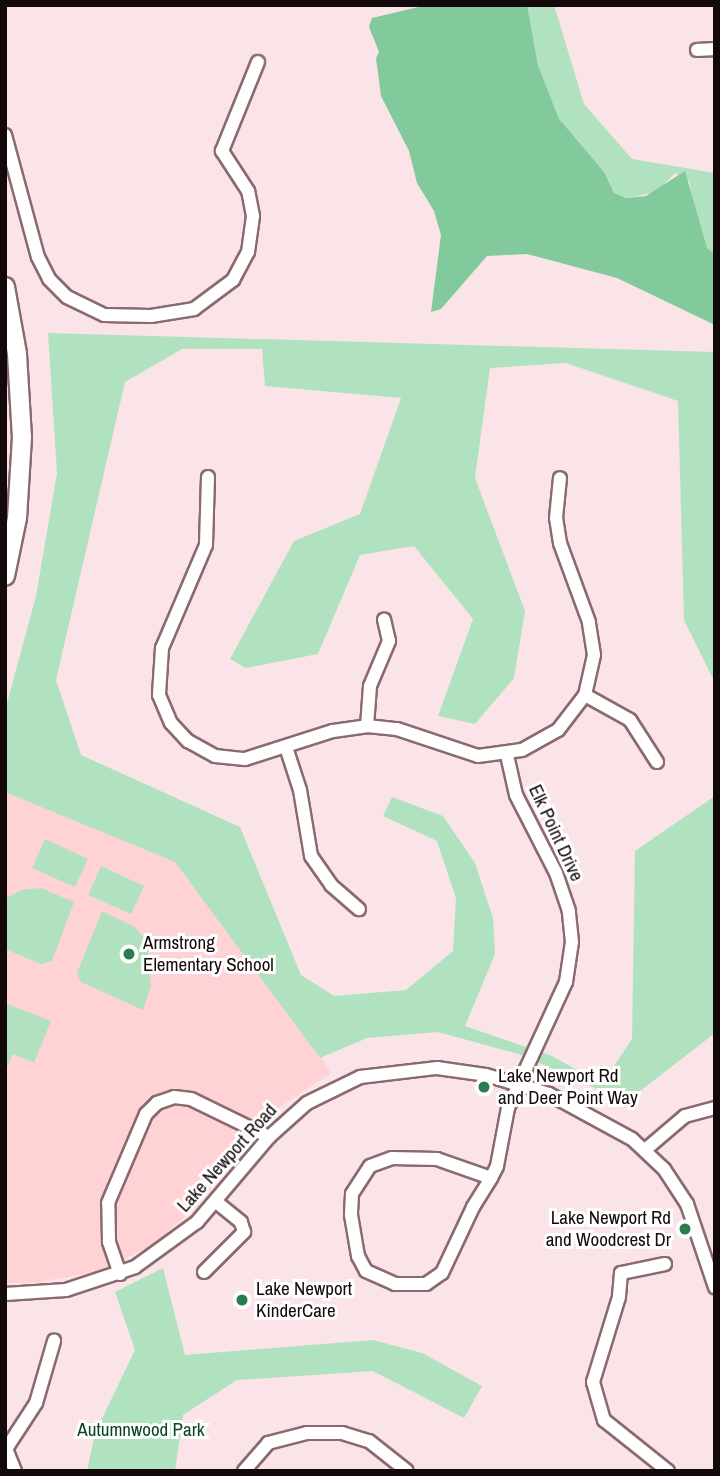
<!DOCTYPE html>
<html>
<head>
<meta charset="utf-8">
<style>
	body { margin:0 }
	#map { position:relative; width:720px; height:1476px; overflow:hidden; background:#fbe4e7; font-family:"Archivo Narrow",sans-serif }
	div>[style] { position:absolute }
	.built>* { inset:0; background:#ffd2d6 }
	.green>* { inset:0; background:#b1e2c0 }
	.water>* { inset:0; background:#82ca9b }
	.roads { filter:drop-shadow(2px 0 #8a6a6d) drop-shadow(-2px 0 #8a6a6d) drop-shadow(0 2px #8a6a6d) drop-shadow(0 -2px #8a6a6d) }
	.minor>* { height:12px; margin:-6px; padding:0 6px; transform-origin:6px; border-radius:6px; background:#fff }
	.highway>* { height:18px; margin:-9px; padding:0 9px; transform-origin:9px; border-radius:9px; background:#fff }
	.dots>* { width:19px; height:19px; translate:-50% -50%; box-sizing:border-box; border:4px solid #fff; border-radius:50% }
	span { translate:-50% -50%; white-space:nowrap; text-align:center; line-height:1.15; -webkit-text-stroke:6px #fff; paint-order:stroke }
	.street-label { font-size:19px; color:#14090a }
	.poi-label { font-size:19px; color:#14090a }
	.left { translate:0 -50%; text-align:left }
	.right { translate:-100% -50%; text-align:right }
	.park-label { font-size:19px; color:#0b4426 }
	.frame { position:absolute; inset:0; border:7px solid #14090a; pointer-events:none }
</style>
</head>
<body>
<div id="map">
	<div class="built">
		<div style="clip-path:polygon(5px 754px,184px 851px,331px 1073px,280px 1107px,197px 1206px,151px 1246px,99px 1271px,33px 1283px,5px 1283px)"></div>
	</div>
	<div class="green">
		<div style="clip-path:polygon(527px 5px,554px 5px,584px 104px,632px 159px,715px 173px,715px 254px,707px 248px,691px 200px,690px 182px,675px 173px,657px 192px,626px 198px,614px 193px,605px 172px,577px 144px,559px 119px,538px 65px)"></div>
		<div style="clip-path:polygon(48px 333px,715px 352px,715px 683px,684px 620px,678px 401px,566px 363px,490px 368px,475px 478px,525px 611px,514px 678px,475px 724px,438px 716px,473px 619px,414px 546px,360px 555px,318px 654px,246px 668px,230px 659px,294px 541px,360px 514px,401px 398px,265px 386px,262px 349px,182px 349px,125px 382px,56px 680px,81px 755px,240px 827px,301px 975px,334px 996px,406px 990px,453px 951px,456px 898px,437px 841px,383px 816px,392px 797px,443px 816px,475px 863px,493px 918px,495px 954px,465px 1026px,552px 1056px,602px 1084px,632px 1039px,635px 851px,715px 796px,715px 1033px,626px 1102px,522px 1055px,438px 1032px,367px 1038px,320px 1058px,175px 862px,5px 792px,5px 711px,36px 596px,57px 473px)"></div>
		<div style="clip-path:polygon(45px 839px,88px 859px,75px 887px,32px 868px)"></div>
		<div style="clip-path:polygon(101px 866px,144px 886px,131px 914px,88px 895px)"></div>
		<div style="clip-path:polygon(41px 888px,74px 902px,52px 961px,41px 964px,5px 949px,5px 899px,21px 890px)"></div>
		<div style="clip-path:polygon(102px 911px,135px 927px,147px 941px,151px 985px,143px 1010px,81px 982px,77px 973px)"></div>
		<div style="clip-path:polygon(5px 1003px,51px 1021px,34px 1063px,13px 1054px,5px 1072px)"></div>
		<div style="clip-path:polygon(163px 1268px,185px 1355px,373px 1340px,422px 1353px,482px 1386px,464px 1418px,373px 1371px,237px 1380px,183px 1415px,175px 1471px,87px 1471px,95px 1433px,135px 1350px,115px 1292px)"></div>
	</div>
	<div class="water">
		<div style="clip-path:polygon(427px 5px,527px 5px,538px 65px,559px 119px,605px 173px,614px 193px,626px 198px,646px 196px,685px 171px,707px 248px,715px 254px,715px 325px,617px 278px,527px 254px,487px 256px,441px 309px,431px 312px,441px 235px,434px 211px,417px 183px,409px 151px,381px 96px,376px 58px,379px 52px,369px 27px,372px 18px)"></div>
	</div>
	<div class="roads">
		<div class="minor">
			<div style="left:697px;top:50px;width:18px;rotate:-3deg"></div>
			<div style="left:5px;top:135px;width:126px;rotate:74.9deg"></div>
			<div style="left:38px;top:257px;width:25px;rotate:63deg"></div>
			<div style="left:49px;top:279px;width:25px;rotate:45deg"></div>
			<div style="left:67px;top:297px;width:41px;rotate:25.9deg"></div>
			<div style="left:104px;top:315px;width:47px;rotate:1.2deg"></div>
			<div style="left:151px;top:316px;width:44px;rotate:-9.2deg"></div>
			<div style="left:194px;top:309px;width:49px;rotate:-36.6deg"></div>
			<div style="left:233px;top:280px;width:32px;rotate:-62deg"></div>
			<div style="left:248px;top:252px;width:36px;rotate:-82deg"></div>
			<div style="left:253px;top:216px;width:25px;rotate:-101deg"></div>
			<div style="left:248px;top:191px;width:48px;rotate:-123deg"></div>
			<div style="left:222px;top:151px;width:96px;rotate:-68deg"></div>
			<div style="left:208px;top:477px;width:68px;rotate:91.7deg"></div>
			<div style="left:206px;top:545px;width:112px;rotate:113.1deg"></div>
			<div style="left:162px;top:648px;width:47px;rotate:93.7deg"></div>
			<div style="left:159px;top:695px;width:30px;rotate:67deg"></div>
			<div style="left:171px;top:723px;width:25px;rotate:47deg"></div>
			<div style="left:188px;top:741px;width:31px;rotate:29deg"></div>
			<div style="left:215px;top:756px;width:30px;rotate:6deg"></div>
			<div style="left:245px;top:759px;width:92px;rotate:-17.7deg"></div>
			<div style="left:333px;top:731px;width:34px;rotate:-8deg"></div>
			<div style="left:367px;top:726px;width:30px;rotate:6deg"></div>
			<div style="left:397px;top:729px;width:85px;rotate:18.4deg"></div>
			<div style="left:478px;top:756px;width:44px;rotate:-7.8deg"></div>
			<div style="left:522px;top:750px;width:41px;rotate:-29.1deg"></div>
			<div style="left:558px;top:730px;width:44px;rotate:-52.4deg"></div>
			<div style="left:585px;top:695px;width:41px;rotate:-77.3deg"></div>
			<div style="left:594px;top:655px;width:33px;rotate:-99deg"></div>
			<div style="left:589px;top:622px;width:84px;rotate:-110.2deg"></div>
			<div style="left:560px;top:543px;width:25px;rotate:-99deg"></div>
			<div style="left:556px;top:518px;width:40px;rotate:-84.3deg"></div>
			<div style="left:585px;top:695px;width:51px;rotate:29.1deg"></div>
			<div style="left:630px;top:720px;width:50px;rotate:57.3deg"></div>
			<div style="left:367px;top:726px;width:40px;rotate:-85.7deg"></div>
			<div style="left:370px;top:686px;width:49px;rotate:-67.1deg"></div>
			<div style="left:389px;top:641px;width:22px;rotate:-103deg"></div>
			<div style="left:286px;top:747px;width:45px;rotate:72deg"></div>
			<div style="left:300px;top:790px;width:67px;rotate:80.5deg"></div>
			<div style="left:311px;top:856px;width:35px;rotate:55deg"></div>
			<div style="left:331px;top:885px;width:37px;rotate:41deg"></div>
			<div style="left:645px;top:1150px;width:52px;rotate:-40.4deg"></div>
			<div style="left:685px;top:1116px;width:31px;rotate:-15deg"></div>
			<div style="left:491px;top:1178px;width:57px;rotate:-160.6deg"></div>
			<div style="left:437px;top:1159px;width:45px;rotate:-178.7deg"></div>
			<div style="left:392px;top:1158px;width:23px;rotate:160deg"></div>
			<div style="left:370px;top:1166px;width:33px;rotate:123deg"></div>
			<div style="left:352px;top:1194px;width:21px;rotate:93deg"></div>
			<div style="left:351px;top:1215px;width:42px;rotate:80.3deg"></div>
			<div style="left:358px;top:1256px;width:17px;rotate:62deg"></div>
			<div style="left:366px;top:1271px;width:32px;rotate:24deg"></div>
			<div style="left:395px;top:1284px;width:31px"></div>
			<div style="left:426px;top:1284px;width:19px;rotate:-35deg"></div>
			<div style="left:442px;top:1273px;width:73px;rotate:-64.8deg"></div>
			<div style="left:473px;top:1207px;width:34px;rotate:-58deg"></div>
			<div style="left:491px;top:1178px;width:13px;rotate:-63deg"></div>
			<div style="left:497px;top:1166px;width:59px;rotate:-79.3deg"></div>
			<div style="left:508px;top:1108px;width:139px;rotate:-65.3deg"></div>
			<div style="left:566px;top:982px;width:40px;rotate:-81.5deg"></div>
			<div style="left:572px;top:942px;width:31px;rotate:-96deg"></div>
			<div style="left:569px;top:911px;width:40px;rotate:-108.9deg"></div>
			<div style="left:556px;top:873px;width:88px;rotate:-117.1deg"></div>
			<div style="left:516px;top:795px;width:41px;rotate:-102.7deg"></div>
			<div style="left:665px;top:1264px;width:45px;rotate:168.4deg"></div>
			<div style="left:621px;top:1273px;width:24px;rotate:95deg"></div>
			<div style="left:619px;top:1297px;width:89px;rotate:107deg"></div>
			<div style="left:593px;top:1382px;width:40px;rotate:74deg"></div>
			<div style="left:604px;top:1420px;width:82px;rotate:38.6deg"></div>
			<div style="left:204px;top:1272px;width:57px;rotate:-45deg"></div>
			<div style="left:244px;top:1232px;width:10px;rotate:-107deg"></div>
			<div style="left:241px;top:1222px;width:33px;rotate:-141deg"></div>
			<div style="left:120px;top:1274px;width:34px;rotate:-109deg"></div>
			<div style="left:109px;top:1242px;width:39px;rotate:-91deg"></div>
			<div style="left:108px;top:1203px;width:97px;rotate:-66.9deg"></div>
			<div style="left:146px;top:1114px;width:16px;rotate:-45deg"></div>
			<div style="left:157px;top:1103px;width:18px;rotate:-19deg"></div>
			<div style="left:174px;top:1097px;width:17px;rotate:7deg"></div>
			<div style="left:191px;top:1099px;width:87px;rotate:26deg"></div>
			<div style="left:5px;top:1294px;width:61px;rotate:-3.8deg"></div>
			<div style="left:66px;top:1290px;width:73px;rotate:-18.4deg"></div>
			<div style="left:135px;top:1267px;width:77px;rotate:-36deg"></div>
			<div style="left:197px;top:1222px;width:111px;rotate:-49.7deg"></div>
			<div style="left:269px;top:1137px;width:51px;rotate:-41.8deg"></div>
			<div style="left:307px;top:1103px;width:59px;rotate:-26.1deg"></div>
			<div style="left:360px;top:1077px;width:78px;rotate:-6.7deg"></div>
			<div style="left:437px;top:1068px;width:49px;rotate:8.1deg"></div>
			<div style="left:486px;top:1075px;width:66px;rotate:16.8deg"></div>
			<div style="left:549px;top:1094px;width:94px;rotate:28.5deg"></div>
			<div style="left:632px;top:1139px;width:44px;rotate:43.2deg"></div>
			<div style="left:664px;top:1169px;width:42px;rotate:56.7deg"></div>
			<div style="left:687px;top:1204px;width:88px;rotate:71.4deg"></div>
			<div style="left:15px;top:1471px;width:24px;rotate:-112deg"></div>
			<div style="left:6px;top:1449px;width:55px;rotate:-56.9deg"></div>
			<div style="left:36px;top:1403px;width:65px;rotate:-73.8deg"></div>
			<div style="left:244px;top:1471px;width:37px;rotate:-49deg"></div>
			<div style="left:268px;top:1443px;width:40px;rotate:-14.4deg"></div>
			<div style="left:307px;top:1433px;width:35px"></div>
			<div style="left:342px;top:1433px;width:28px;rotate:17deg"></div>
			<div style="left:369px;top:1441px;width:48px;rotate:38.3deg"></div>
		</div>
		<div class="highway">
			<div style="left:5px;top:287px;width:68px;rotate:79.8deg"></div>
			<div style="left:17px;top:354px;width:83px;rotate:86.6deg"></div>
			<div style="left:22px;top:437px;width:81px;rotate:93.5deg"></div>
			<div style="left:17px;top:518px;width:59px;rotate:101.7deg"></div>
		</div>
	</div>
	<div class="dots">
		<div style="left:129px;top:954px;background:#2a7b4d"></div>
		<div style="left:484px;top:1087px;background:#2a7b4d"></div>
		<div style="left:685px;top:1229px;background:#2a7b4d"></div>
		<div style="left:242px;top:1300px;background:#2a7b4d"></div>
	</div>
	<div class="street-label">
		<span style="left:556px;top:833px;rotate:65deg">Elk Point Drive</span>
		<span style="left:227px;top:1158px;rotate:-48deg">Lake Newport Road</span>
	</div>
	<div class="poi-label">
		<span class="left" style="left:143px;top:954px">Armstrong<br>Elementary School</span>
		<span class="left" style="left:498px;top:1087px">Lake Newport Rd<br>and Deer Point Way</span>
		<span class="right" style="left:671px;top:1229px">Lake Newport Rd<br>and Woodcrest Dr</span>
		<span class="left" style="left:256px;top:1300px">Lake Newport<br>KinderCare</span>
	</div>
	<div class="park-label">
		<span style="left:141px;top:1430px">Autumnwood Park</span>
	</div>
	<div class="frame"></div>
</div>
</body>
</html>
